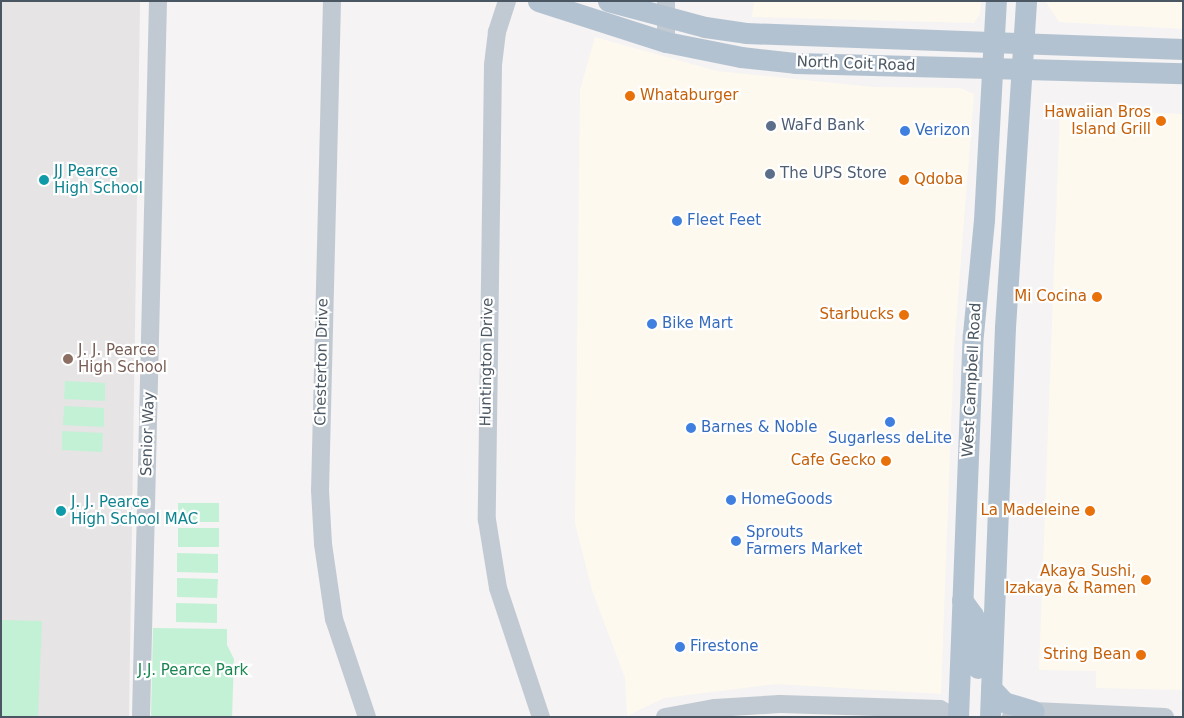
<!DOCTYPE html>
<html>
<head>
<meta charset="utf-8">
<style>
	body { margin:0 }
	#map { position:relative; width:1184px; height:718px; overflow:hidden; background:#f5f3f3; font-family:"DejaVu Sans",sans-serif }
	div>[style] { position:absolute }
	.commercial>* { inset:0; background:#fdf9ef }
	.education>* { inset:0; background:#e6e4e5 }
	.green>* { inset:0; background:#c3f1d5 }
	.minor>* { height:18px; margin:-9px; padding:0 9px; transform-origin:9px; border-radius:9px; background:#c1cad2 }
	.major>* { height:21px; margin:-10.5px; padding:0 10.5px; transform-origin:10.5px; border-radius:10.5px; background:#b3c2d1 }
	.dots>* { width:14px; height:14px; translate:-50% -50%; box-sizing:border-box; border:2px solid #fff; border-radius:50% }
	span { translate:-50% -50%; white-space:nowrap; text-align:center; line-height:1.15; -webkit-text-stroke:4.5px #fff; paint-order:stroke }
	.street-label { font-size:15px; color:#4a5661 }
	.food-label { font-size:15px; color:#c56008 }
	.left { translate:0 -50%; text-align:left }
	.right { translate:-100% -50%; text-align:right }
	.service-label { font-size:15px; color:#4e5e75 }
	.shop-label { font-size:15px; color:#366cbe }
	.culture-label { font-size:15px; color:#0d838f }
	.education-label { font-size:15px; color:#785e54 }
	.park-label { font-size:15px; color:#17864f }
	.frame { position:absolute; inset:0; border:2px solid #4a5661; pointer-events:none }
</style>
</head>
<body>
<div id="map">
	<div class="commercial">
		<div style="clip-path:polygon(754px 1px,981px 1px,980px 14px,974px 23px,752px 17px)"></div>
		<div style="clip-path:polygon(1045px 1px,1183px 1px,1183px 29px,1059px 22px)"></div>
		<div style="clip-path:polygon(595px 37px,717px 71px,873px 87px,960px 88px,974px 94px,954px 349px,941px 694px,776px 684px,664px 698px,627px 716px,625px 678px,592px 590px,575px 523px,580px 90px)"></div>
		<div style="clip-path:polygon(1060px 109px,1183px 114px,1183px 690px,1096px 688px,1096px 671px,1039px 670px)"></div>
	</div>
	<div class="education">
		<div style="clip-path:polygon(1px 1px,140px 1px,129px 717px,1px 717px)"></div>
	</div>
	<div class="green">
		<div style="clip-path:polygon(65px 381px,105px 383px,105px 401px,64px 399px)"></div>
		<div style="clip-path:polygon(64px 406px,104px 408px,104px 427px,63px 425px)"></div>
		<div style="clip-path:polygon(62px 431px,103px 433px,102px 452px,62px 450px)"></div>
		<div style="clip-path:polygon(178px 503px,219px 503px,219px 522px,178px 522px)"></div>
		<div style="clip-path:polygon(178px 528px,219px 528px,219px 547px,178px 547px)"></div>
		<div style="clip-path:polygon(177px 553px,218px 554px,218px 573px,177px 572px)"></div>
		<div style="clip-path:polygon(177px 578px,218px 579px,217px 598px,177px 597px)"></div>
		<div style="clip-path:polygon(176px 603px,217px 604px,217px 623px,176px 622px)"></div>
		<div style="clip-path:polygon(1px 620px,42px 621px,38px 717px,1px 717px)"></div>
		<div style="clip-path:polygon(153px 628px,227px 629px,227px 645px,234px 659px,232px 717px,151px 717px)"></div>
	</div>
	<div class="minor">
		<div style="left:332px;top:1px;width:489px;rotate:91.4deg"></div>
		<div style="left:320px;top:490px;width:54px;rotate:86.8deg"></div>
		<div style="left:323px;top:544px;width:76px;rotate:81.7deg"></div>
		<div style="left:334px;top:619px;width:103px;rotate:71.4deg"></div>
		<div style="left:507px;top:1px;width:33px;rotate:108deg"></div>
		<div style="left:497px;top:32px;width:34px;rotate:97deg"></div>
		<div style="left:493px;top:66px;width:454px;rotate:90.8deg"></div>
		<div style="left:487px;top:520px;width:69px;rotate:80.8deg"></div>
		<div style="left:498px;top:588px;width:136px;rotate:71.6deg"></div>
		<div style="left:666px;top:42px;width:41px;rotate:-90deg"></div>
		<div style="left:141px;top:717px;width:716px;rotate:-88.64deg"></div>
		<div style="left:665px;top:717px;width:51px;rotate:-10.2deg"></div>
		<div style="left:715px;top:708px;width:65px;rotate:-3.5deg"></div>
		<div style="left:780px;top:704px;width:160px;rotate:1.8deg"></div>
		<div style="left:940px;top:709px;width:16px;rotate:30deg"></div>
		<div style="left:1011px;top:717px;width:24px;rotate:-15deg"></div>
		<div style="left:1034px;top:711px;width:131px;rotate:2.6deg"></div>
	</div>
	<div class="major">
		<div style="left:538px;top:1px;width:134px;rotate:17.8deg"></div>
		<div style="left:666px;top:42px;width:76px;rotate:11.3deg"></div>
		<div style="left:741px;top:57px;width:54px;rotate:6.3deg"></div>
		<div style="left:795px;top:63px;width:388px;rotate:1.5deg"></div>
		<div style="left:608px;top:1px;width:100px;rotate:15deg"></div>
		<div style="left:705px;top:27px;width:41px;rotate:8.3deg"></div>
		<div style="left:746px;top:33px;width:437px;rotate:2.1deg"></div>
		<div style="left:962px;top:600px;width:19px;rotate:54deg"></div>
		<div style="left:973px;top:615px;width:15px;rotate:74deg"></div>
		<div style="left:977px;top:629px;width:39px;rotate:89deg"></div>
		<div style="left:991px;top:688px;width:19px;rotate:47deg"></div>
		<div style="left:1004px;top:702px;width:31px;rotate:17deg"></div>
		<div style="left:958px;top:717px;width:383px;rotate:-87.8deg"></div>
		<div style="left:973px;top:334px;width:115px;rotate:-84.5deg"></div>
		<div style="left:984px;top:220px;width:219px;rotate:-86.9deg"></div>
		<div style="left:990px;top:717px;width:390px;rotate:-87.8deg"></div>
		<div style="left:1005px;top:327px;width:327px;rotate:-86.3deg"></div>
	</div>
	<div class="dots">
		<div style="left:630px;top:96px;background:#e8710a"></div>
		<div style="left:1161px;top:121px;background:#e8710a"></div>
		<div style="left:771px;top:126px;background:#5c6f8a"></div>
		<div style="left:905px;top:131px;background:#3f7fe0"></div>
		<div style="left:770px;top:174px;background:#5c6f8a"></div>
		<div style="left:44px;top:180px;background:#0f9aa8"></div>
		<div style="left:904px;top:180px;background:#e8710a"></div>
		<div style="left:677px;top:221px;background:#3f7fe0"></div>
		<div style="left:1097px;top:297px;background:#e8710a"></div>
		<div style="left:904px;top:315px;background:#e8710a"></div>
		<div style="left:652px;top:324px;background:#3f7fe0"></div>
		<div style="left:68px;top:359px;background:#8d6e63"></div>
		<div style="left:890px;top:422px;background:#3f7fe0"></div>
		<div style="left:691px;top:428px;background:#3f7fe0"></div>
		<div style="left:886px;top:461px;background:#e8710a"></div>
		<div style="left:731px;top:500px;background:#3f7fe0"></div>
		<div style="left:61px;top:511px;background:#0f9aa8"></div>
		<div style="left:1090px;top:511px;background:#e8710a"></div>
		<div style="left:736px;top:541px;background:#3f7fe0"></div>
		<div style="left:1146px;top:580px;background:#e8710a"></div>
		<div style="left:680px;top:647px;background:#3f7fe0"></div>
		<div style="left:1141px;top:655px;background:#e8710a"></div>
	</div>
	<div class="street-label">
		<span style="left:856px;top:64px;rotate:2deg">North Coit Road</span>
		<span style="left:322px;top:362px;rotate:-89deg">Chesterton Drive</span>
		<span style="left:487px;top:362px;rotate:-89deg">Huntington Drive</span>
		<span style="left:972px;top:380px;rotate:-87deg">West Campbell Road</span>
		<span style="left:148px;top:434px;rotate:-88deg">Senior Way</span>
	</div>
	<div class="food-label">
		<span class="left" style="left:640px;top:96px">Whataburger</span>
		<span class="right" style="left:1151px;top:121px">Hawaiian Bros<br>Island Grill</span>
		<span class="left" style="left:914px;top:180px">Qdoba</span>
		<span class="right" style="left:1087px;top:297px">Mi Cocina</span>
		<span class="right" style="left:894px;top:315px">Starbucks</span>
		<span class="right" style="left:876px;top:461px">Cafe Gecko</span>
		<span class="right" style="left:1080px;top:511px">La Madeleine</span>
		<span class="right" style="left:1136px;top:580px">Akaya Sushi,<br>Izakaya &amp; Ramen</span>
		<span class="right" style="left:1131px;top:655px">String Bean</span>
	</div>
	<div class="service-label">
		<span class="left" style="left:781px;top:126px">WaFd Bank</span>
		<span class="left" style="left:780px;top:174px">The UPS Store</span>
	</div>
	<div class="shop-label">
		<span class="left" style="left:915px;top:131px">Verizon</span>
		<span class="left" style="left:687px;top:221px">Fleet Feet</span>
		<span class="left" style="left:662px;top:324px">Bike Mart</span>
		<span class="left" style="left:701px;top:428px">Barnes &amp; Noble</span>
		<span style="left:890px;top:439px">Sugarless deLite</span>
		<span class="left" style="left:741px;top:500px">HomeGoods</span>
		<span class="left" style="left:746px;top:541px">Sprouts<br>Farmers Market</span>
		<span class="left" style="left:690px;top:647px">Firestone</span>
	</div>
	<div class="culture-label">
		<span class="left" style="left:54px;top:180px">JJ Pearce<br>High School</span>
		<span class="left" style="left:71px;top:511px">J. J. Pearce<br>High School MAC</span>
	</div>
	<div class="education-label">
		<span class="left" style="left:78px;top:359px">J. J. Pearce<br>High School</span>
	</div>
	<div class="park-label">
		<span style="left:193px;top:671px">J.J. Pearce Park</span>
	</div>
	<div class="frame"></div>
</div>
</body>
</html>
